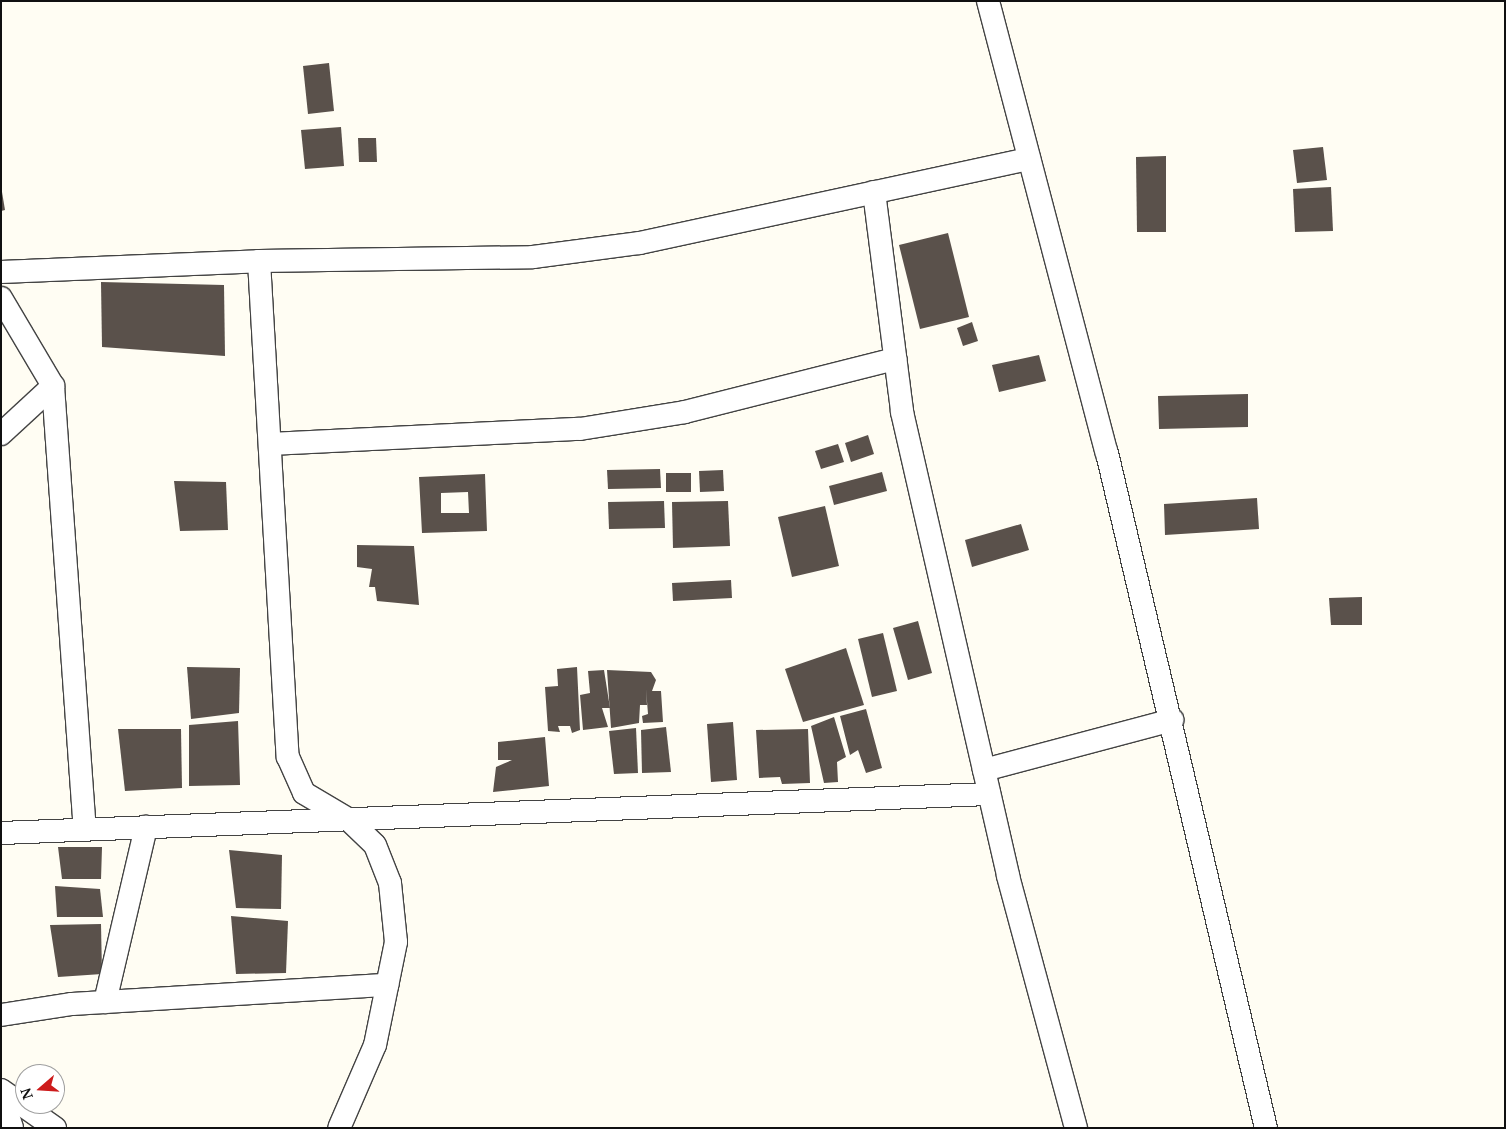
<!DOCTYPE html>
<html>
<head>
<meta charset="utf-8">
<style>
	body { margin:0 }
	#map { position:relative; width:1506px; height:1129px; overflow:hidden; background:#fffdf3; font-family:"Noto Serif",serif }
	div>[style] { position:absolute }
	.building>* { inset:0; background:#5a514b }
	.roads { filter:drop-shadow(1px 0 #434343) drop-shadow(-1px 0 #434343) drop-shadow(0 1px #434343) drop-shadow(0 -1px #434343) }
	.street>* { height:22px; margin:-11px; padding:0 11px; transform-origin:11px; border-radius:11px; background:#fff }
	span { translate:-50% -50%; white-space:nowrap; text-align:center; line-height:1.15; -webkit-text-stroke:5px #fff; paint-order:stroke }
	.frame { position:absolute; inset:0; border:2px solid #101010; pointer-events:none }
	.north { position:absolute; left:15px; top:1064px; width:50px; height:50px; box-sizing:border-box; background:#fff; border:1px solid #9f9f9f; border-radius:50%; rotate:251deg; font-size:14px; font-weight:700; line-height:20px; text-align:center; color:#101010 }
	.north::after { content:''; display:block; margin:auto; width:18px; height:22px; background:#cd1b1c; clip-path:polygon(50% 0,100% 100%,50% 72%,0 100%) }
</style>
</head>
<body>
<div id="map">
	<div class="building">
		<div style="clip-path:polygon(329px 63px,334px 111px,308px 114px,303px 66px)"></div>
		<div style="clip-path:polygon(341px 127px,344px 166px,305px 169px,301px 130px)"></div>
		<div style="clip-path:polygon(358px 138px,376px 138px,377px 162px,359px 162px)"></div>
		<div style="clip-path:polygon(1323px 147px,1327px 180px,1297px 183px,1293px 150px)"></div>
		<div style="clip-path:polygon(1166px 156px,1166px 232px,1137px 232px,1136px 157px)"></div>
		<div style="clip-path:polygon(1px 186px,5px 210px,1px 211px)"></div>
		<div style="clip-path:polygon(1331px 187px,1333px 231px,1295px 232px,1293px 189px)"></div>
		<div style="clip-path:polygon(948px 233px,969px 317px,920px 329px,899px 245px)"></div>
		<div style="clip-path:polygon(101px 282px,224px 285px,225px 356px,102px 347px)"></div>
		<div style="clip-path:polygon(972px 322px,978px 341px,963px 346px,957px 328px)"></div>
		<div style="clip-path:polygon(1039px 355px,1046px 381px,999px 392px,992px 365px)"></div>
		<div style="clip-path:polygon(1248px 394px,1248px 427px,1159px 429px,1158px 396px)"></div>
		<div style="clip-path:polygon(868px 435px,874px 454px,851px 462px,845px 443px)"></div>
		<div style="clip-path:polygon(838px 444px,844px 462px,821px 469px,815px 451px)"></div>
		<div style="clip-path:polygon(660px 469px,661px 488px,608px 489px,607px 470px)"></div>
		<div style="clip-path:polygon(723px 470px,724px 491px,700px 492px,699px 471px)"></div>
		<div style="clip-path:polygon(882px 472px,887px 491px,834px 505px,829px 486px)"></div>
		<div style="clip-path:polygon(666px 473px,691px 473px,691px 492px,666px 492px)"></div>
		<div style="clip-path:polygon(evenodd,485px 474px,487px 531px,422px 533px,419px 477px,485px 474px,468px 492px,469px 513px,441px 513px,441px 493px,468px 492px)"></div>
		<div style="clip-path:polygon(174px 481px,226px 482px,228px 530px,180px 531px)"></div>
		<div style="clip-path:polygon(1257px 498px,1259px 529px,1165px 535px,1164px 504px)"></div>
		<div style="clip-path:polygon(664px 501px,665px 528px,609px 529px,608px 502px)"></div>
		<div style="clip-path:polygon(728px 501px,730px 546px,673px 548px,672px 502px)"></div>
		<div style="clip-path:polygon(825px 506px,839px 566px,792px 577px,778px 517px)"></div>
		<div style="clip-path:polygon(1021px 524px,1029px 550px,972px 567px,965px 540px)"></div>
		<div style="clip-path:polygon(357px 545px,414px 546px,419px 605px,377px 601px,375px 587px,369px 587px,372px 569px,357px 567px)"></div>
		<div style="clip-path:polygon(731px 580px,732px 598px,673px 601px,672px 583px)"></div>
		<div style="clip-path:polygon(1362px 597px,1362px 625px,1331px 625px,1329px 598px)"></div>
		<div style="clip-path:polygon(918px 621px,932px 673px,908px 680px,893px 628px)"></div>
		<div style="clip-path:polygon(883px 633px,897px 691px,872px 697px,858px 639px)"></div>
		<div style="clip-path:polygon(846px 648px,864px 705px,803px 722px,785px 669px)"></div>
		<div style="clip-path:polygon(187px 667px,240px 668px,239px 713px,191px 719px)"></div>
		<div style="clip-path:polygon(577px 667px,580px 730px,572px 733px,570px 726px,558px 726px,560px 732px,548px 731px,545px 687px,558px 686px,557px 669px)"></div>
		<div style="clip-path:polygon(604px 670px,610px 708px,602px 708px,608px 727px,583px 730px,580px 695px,590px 693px,588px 671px)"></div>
		<div style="clip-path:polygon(607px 670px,651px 672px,656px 680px,652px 691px,661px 691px,663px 722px,643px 723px,642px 716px,648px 714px,646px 689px,647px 705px,640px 705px,639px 723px,611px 728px)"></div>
		<div style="clip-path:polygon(866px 709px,882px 768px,866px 773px,858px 750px,850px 755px,840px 716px)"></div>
		<div style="clip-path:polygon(834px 717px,846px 757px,837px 762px,838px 782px,824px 783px,811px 726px)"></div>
		<div style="clip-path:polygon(238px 721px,240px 785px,189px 786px,189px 725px)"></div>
		<div style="clip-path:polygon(733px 722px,737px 780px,711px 782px,707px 724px)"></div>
		<div style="clip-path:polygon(666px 727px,671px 772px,642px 773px,641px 730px)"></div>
		<div style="clip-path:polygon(636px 728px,638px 773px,614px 774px,609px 731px)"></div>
		<div style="clip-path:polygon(118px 729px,181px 729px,182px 788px,125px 791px)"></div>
		<div style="clip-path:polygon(808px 729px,810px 783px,782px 784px,780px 777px,759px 778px,756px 730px)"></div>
		<div style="clip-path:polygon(545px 737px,549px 786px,493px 792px,496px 767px,512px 760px,498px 760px,498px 742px)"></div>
		<div style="clip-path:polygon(58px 847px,102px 847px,101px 879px,62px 879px)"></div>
		<div style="clip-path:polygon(229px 850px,282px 855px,281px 909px,236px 908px)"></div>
		<div style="clip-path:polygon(55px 886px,100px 889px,103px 917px,57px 917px)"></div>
		<div style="clip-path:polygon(231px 916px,288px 921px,286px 973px,236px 974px)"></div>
		<div style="clip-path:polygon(101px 924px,102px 974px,58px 977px,50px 925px)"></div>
	</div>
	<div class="roads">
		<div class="street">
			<div style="left:988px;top:1px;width:467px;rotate:75.3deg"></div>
			<div style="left:1107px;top:453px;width:693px;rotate:76.75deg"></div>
			<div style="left:874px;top:192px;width:222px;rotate:82.7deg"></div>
			<div style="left:902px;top:412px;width:476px;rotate:77.1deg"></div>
			<div style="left:1008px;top:876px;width:261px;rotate:74.9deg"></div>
			<div style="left:259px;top:261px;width:497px;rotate:86.7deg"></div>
			<div style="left:288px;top:757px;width:39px;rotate:66deg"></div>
			<div style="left:304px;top:793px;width:51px;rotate:30.6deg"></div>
			<div style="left:348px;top:819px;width:37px;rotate:44deg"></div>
			<div style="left:375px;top:845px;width:41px;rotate:68.5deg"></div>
			<div style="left:390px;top:883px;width:59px;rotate:84.2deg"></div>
			<div style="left:396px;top:942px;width:105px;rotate:101.5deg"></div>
			<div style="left:375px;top:1045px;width:90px;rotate:113.4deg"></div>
			<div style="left:1px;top:272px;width:258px;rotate:-2.4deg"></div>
			<div style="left:259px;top:261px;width:274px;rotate:-0.8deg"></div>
			<div style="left:533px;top:257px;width:108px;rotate:-7.5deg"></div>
			<div style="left:640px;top:243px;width:398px;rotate:-12.2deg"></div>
			<div style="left:1px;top:298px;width:102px;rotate:59.4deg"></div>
			<div style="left:53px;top:386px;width:444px;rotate:85.9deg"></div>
			<div style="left:1px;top:434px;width:71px;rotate:-42.7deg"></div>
			<div style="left:270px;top:444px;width:310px;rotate:-2.8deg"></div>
			<div style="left:580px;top:429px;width:106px;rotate:-9.2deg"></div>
			<div style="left:685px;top:412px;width:217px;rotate:-14.2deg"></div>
			<div style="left:984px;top:770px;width:195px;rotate:-14.9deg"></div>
			<div style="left:1px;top:833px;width:989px;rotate:-2.26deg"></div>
			<div style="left:105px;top:1002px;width:180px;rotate:-76.8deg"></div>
			<div style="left:1px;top:1015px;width:72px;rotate:-8.8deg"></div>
			<div style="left:72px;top:1004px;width:316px;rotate:-3.5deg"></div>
			<div style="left:1px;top:1090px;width:66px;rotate:35.1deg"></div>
			<div style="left:1px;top:1094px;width:36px;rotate:72deg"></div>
		</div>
	</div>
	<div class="frame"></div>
	<div class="north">N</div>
</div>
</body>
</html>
